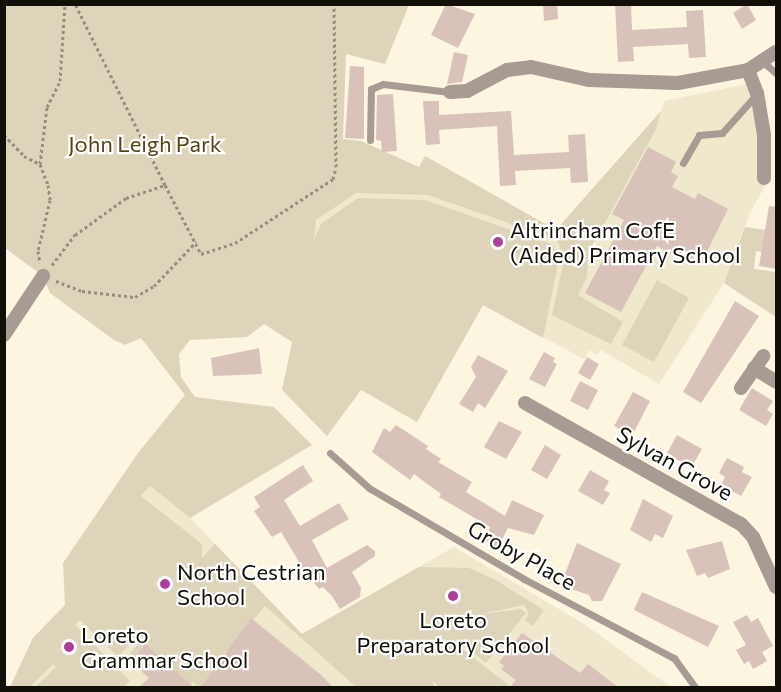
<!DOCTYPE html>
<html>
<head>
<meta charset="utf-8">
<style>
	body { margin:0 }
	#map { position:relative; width:781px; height:692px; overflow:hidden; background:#fcf5e0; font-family:Commissioner,sans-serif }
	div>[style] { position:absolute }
	.built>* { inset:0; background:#f0e8cc }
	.green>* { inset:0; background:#ddd4ba }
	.building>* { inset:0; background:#d9c2b9 }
	.path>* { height:3px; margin-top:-1.5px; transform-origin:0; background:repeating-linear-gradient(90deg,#948f81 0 3px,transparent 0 6px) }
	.lane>* { height:7px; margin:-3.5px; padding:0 3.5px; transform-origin:3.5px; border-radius:3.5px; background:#a79b94 }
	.street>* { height:14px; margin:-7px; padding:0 7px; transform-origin:7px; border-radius:7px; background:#a79b94 }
	.dots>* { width:16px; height:16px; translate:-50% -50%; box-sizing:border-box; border:3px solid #fff; border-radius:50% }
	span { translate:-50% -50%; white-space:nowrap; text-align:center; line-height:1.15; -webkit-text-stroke:4.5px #fff; paint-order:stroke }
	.park-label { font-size:22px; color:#544513 }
	.poi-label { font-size:22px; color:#110f08 }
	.left { translate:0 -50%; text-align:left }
	.street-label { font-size:22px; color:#110f08 }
	.frame { position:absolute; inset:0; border:6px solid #110f08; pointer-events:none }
</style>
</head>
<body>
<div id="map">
	<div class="built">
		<div style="clip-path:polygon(746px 84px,753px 88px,766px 184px,749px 215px,724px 283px,659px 384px,601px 350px,597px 355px,589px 350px,584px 359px,483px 305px,417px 422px,237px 253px,361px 141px,419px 167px,425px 156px,556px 230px,661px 111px,665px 101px)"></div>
		<div style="clip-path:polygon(150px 486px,190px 518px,302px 634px,454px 547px,584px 624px,671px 687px,10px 688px,33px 638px,65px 605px,96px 550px)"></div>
	</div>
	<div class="green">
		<div style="clip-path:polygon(5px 5px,409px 5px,385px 64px,346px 54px,343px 139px,361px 141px,419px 167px,425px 156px,556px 230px,661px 111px,656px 129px,588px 254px,587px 277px,578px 295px,623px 322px,611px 344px,552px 315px,564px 259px,557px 240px,428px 195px,356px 193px,316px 220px,314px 240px,321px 224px,358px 198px,425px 200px,554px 245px,558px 264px,543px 338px,483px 305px,417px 422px,361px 390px,327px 436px,282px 390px,292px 342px,264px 324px,247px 337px,190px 340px,179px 354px,181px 377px,195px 397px,274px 407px,312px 445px,190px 518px,150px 486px,141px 496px,202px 544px,202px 558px,215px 544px,302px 634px,419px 567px,469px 568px,494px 579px,544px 610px,533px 626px,525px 621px,529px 613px,524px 605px,476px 615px,520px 609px,526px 613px,486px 663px,463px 645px,460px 647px,511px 687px,439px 687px,433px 681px,434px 687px,356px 687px,265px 606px,212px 668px,214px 670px,205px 683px,210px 687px,198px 687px,193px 682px,189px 685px,146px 644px,130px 661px,127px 657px,143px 638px,138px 634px,118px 657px,80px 620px,75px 625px,130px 681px,124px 687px,35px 687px,56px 667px,53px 664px,30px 687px,10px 687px,33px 638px,65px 605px,63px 563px,138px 453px,185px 395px,141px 338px,125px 345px,114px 340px,50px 293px,43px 276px,5px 248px)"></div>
		<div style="clip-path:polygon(745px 227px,765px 230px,762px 252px,756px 251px,754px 269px,776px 272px,776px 317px,724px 283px)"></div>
		<div style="clip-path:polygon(657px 280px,689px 298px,654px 362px,622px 345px)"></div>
	</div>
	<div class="building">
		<div style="clip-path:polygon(446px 4px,475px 14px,458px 48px,431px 35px)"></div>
		<div style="clip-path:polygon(543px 4px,557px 4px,558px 19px,544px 21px)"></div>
		<div style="clip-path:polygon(615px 4px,631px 4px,632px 30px,687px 27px,686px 11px,703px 10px,706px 57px,689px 58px,688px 44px,633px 47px,634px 61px,618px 62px)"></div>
		<div style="clip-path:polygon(747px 4px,756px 20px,742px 29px,733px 13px)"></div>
		<div style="clip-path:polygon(454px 52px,468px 55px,462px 82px,447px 84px)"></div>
		<div style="clip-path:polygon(350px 66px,364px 67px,364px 139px,345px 138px)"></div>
		<div style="clip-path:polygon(393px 94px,397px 151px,382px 152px,381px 141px,376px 140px,377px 95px)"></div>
		<div style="clip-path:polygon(423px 101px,439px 101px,439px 115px,511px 111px,514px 155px,569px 152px,568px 135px,585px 134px,588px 182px,571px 183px,570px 168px,515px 171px,516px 185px,500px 186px,497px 126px,439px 130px,440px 144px,426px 145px)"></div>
		<div style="clip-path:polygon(648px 147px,676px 162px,671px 172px,678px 176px,672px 187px,695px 199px,698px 193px,728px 209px,706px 254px,697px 249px,689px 263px,657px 246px,621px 312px,585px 293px,624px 220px,612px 214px)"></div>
		<div style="clip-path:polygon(769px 206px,777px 207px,777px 269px,759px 266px)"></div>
		<div style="clip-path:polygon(735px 301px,759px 316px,701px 403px,683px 392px)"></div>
		<div style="clip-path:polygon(259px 348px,262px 374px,213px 376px,211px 358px)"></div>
		<div style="clip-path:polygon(544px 352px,555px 358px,553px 362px,557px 364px,545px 387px,529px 379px)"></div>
		<div style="clip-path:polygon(478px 355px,508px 371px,485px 408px,478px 403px,473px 412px,459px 404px,476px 377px,471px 367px)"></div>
		<div style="clip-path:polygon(587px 357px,599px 364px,590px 380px,578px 373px)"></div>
		<div style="clip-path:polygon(580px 381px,598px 390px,588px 410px,570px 401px)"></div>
		<div style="clip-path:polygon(752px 388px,773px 401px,767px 410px,773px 414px,766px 426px,739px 410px)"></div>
		<div style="clip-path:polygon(633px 392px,650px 401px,632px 436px,614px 426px)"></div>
		<div style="clip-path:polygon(499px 421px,522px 432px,506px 459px,484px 447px)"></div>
		<div style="clip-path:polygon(396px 425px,428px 446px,426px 449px,441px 459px,438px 462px,472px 482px,466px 492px,505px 516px,512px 500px,544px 515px,534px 535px,508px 528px,498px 547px,484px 540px,490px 527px,439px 497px,441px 494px,414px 474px,410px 480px,372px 452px,384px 428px,390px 432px)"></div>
		<div style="clip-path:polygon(677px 435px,702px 449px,692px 466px,666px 455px)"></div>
		<div style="clip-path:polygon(545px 445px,561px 455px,547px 479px,531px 470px)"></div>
		<div style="clip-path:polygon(727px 458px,744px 467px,742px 472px,752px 477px,741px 496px,721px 485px,725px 477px,719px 473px)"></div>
		<div style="clip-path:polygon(303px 465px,313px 481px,284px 500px,300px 526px,339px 503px,349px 519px,312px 540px,327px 568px,367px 545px,375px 551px,375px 556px,352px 572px,361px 588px,360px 597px,340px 609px,332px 596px,323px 587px,319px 589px,305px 572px,281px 532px,272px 537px,254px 511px,260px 507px,254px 497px)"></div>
		<div style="clip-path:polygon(590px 470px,609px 481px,604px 490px,610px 493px,603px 505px,578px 491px)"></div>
		<div style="clip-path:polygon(643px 499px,673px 516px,663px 538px,655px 534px,651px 542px,630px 530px)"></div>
		<div style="clip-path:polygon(722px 541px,730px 569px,708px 578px,705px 573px,697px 576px,686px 550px)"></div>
		<div style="clip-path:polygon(577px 543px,621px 564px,602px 601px,592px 601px,589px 595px,568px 588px,562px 581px)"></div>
		<div style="clip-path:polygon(642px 592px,719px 626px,708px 647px,634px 610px)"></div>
		<div style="clip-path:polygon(747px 615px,751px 622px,758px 618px,773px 646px,762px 652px,767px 661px,753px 669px,749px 661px,744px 664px,736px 650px,746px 645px,733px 622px)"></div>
		<div style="clip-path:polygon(251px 618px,320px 674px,333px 687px,201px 687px)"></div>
		<div style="clip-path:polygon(522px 633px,580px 673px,588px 664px,618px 687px,510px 687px,516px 680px,501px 669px,504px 666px,499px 662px)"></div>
		<div style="clip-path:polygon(146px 644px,170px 667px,194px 687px,139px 687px,149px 678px,130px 661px)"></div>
	</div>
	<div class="path">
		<div style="left:4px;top:135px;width:29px;rotate:46deg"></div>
		<div style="left:24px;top:156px;width:18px;rotate:27deg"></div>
		<div style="left:40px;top:164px;width:22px;rotate:69deg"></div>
		<div style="left:48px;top:185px;width:15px;rotate:82deg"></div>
		<div style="left:50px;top:200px;width:52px;rotate:103.2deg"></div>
		<div style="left:38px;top:251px;width:12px;rotate:81deg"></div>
		<div style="left:40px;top:164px;width:57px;rotate:-83deg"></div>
		<div style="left:47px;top:107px;width:29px;rotate:-63deg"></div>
		<div style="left:60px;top:81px;width:77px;rotate:-86.3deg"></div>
		<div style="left:165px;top:185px;width:78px;rotate:62.4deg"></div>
		<div style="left:201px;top:254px;width:36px;rotate:-18deg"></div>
		<div style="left:235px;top:243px;width:117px;rotate:-33.1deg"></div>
		<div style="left:333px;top:179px;width:12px;rotate:-76deg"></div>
		<div style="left:336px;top:167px;width:163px;rotate:-90.7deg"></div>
		<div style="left:52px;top:265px;width:38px;rotate:-53deg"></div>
		<div style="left:75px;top:235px;width:63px;rotate:-36deg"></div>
		<div style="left:126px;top:198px;width:41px;rotate:-18.4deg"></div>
		<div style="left:165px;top:185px;width:202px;rotate:-116.4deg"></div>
		<div style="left:56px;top:281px;width:28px;rotate:21deg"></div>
		<div style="left:82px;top:291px;width:53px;rotate:6.5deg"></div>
		<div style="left:135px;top:297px;width:22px;rotate:-30deg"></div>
		<div style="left:154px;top:286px;width:61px;rotate:-46.3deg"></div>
	</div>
	<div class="lane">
		<div style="left:762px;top:61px;width:18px;rotate:41deg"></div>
		<div style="left:370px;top:140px;width:51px;rotate:-88.9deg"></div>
		<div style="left:371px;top:89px;width:13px;rotate:-23deg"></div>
		<div style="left:383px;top:84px;width:67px;rotate:6.8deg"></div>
		<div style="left:683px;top:163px;width:32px;rotate:-60deg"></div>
		<div style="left:699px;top:135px;width:23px;rotate:-5deg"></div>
		<div style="left:722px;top:133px;width:51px;rotate:-48.2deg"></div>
		<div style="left:330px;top:453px;width:52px;rotate:41.9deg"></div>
		<div style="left:369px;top:488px;width:180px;rotate:30.4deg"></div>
		<div style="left:524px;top:579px;width:170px;rotate:27.8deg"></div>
		<div style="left:674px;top:658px;width:37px;rotate:54deg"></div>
	</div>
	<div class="street">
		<div style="left:748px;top:70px;width:25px;rotate:69deg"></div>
		<div style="left:757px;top:93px;width:43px;rotate:80.5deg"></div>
		<div style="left:764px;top:135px;width:43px;rotate:90deg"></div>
		<div style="left:450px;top:92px;width:17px;rotate:-3deg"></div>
		<div style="left:467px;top:91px;width:45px;rotate:-27.7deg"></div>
		<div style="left:507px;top:70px;width:24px;rotate:-7deg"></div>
		<div style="left:531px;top:67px;width:59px;rotate:12.6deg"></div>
		<div style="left:589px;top:80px;width:89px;rotate:1.9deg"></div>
		<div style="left:678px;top:83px;width:71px;rotate:-10.5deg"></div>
		<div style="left:748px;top:70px;width:33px;rotate:-33deg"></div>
		<div style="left:4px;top:335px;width:71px;rotate:-56.5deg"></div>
		<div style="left:754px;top:368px;width:26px;rotate:32deg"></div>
		<div style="left:741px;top:388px;width:39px;rotate:-55deg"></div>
		<div style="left:525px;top:403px;width:248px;rotate:29.3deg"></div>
		<div style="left:741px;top:524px;width:18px;rotate:47deg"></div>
		<div style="left:753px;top:537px;width:55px;rotate:65.3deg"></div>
	</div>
	<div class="dots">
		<div style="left:498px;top:242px;background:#ac3e9c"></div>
		<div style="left:165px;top:584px;background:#ac3e9c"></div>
		<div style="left:453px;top:596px;background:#ac3e9c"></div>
		<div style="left:69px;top:647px;background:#ac3e9c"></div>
	</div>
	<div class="park-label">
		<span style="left:145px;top:144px">John Leigh Park</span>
	</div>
	<div class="poi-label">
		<span class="left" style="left:510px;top:242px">Altrincham CofE<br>(Aided) Primary School</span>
		<span class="left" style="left:177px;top:584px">North Cestrian<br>School</span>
		<span style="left:453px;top:632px">Loreto<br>Preparatory School</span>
		<span class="left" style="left:81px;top:647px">Loreto<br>Grammar School</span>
	</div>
	<div class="street-label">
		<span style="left:675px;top:463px;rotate:29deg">Sylvan Grove</span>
		<span style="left:522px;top:555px;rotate:29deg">Groby Place</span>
	</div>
	<div class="frame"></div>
</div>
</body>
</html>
